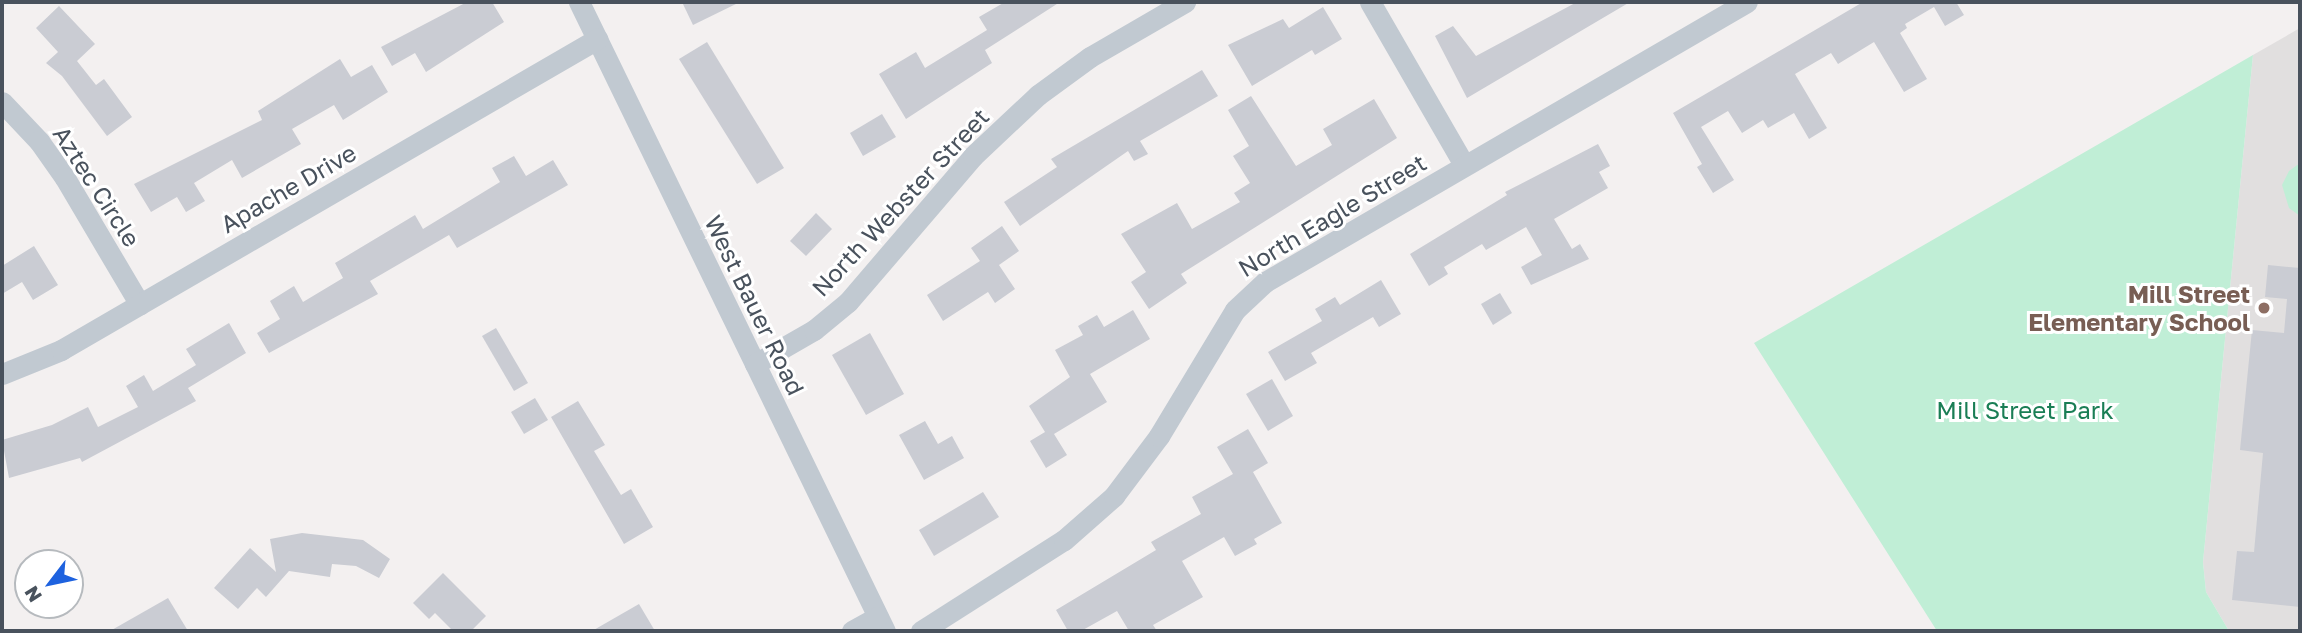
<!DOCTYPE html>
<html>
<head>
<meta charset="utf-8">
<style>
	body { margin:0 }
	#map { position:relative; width:2302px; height:633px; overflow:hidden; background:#f3f0f0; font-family:"Golos Text",sans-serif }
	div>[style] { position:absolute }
	.education>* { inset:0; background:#e1dfdf }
	.green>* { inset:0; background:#c0eed6 }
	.building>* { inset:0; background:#caccd3 }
	.street>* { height:21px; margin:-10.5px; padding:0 10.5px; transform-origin:10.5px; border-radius:10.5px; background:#c1c9d1 }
	.dots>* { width:19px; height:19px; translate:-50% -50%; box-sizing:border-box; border:4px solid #fff; border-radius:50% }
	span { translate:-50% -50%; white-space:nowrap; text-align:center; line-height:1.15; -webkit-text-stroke:6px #fff; paint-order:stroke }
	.street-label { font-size:24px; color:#49525d }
	.education-label { font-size:24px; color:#785e54; font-weight:700 }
	.right { translate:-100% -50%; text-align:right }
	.park-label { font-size:24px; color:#1a7e55 }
	.frame { position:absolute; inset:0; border:4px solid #49525d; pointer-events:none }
	.north { position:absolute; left:14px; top:549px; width:70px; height:70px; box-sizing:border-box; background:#fff; border:2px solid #b6babe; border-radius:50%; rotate:238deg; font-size:19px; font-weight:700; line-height:28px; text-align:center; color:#49525d }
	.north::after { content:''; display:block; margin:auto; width:24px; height:32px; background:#1e62df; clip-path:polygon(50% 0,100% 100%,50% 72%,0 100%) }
</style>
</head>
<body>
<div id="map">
	<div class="education">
		<div style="clip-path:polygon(2300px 28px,2300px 631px,2229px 631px,2206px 592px,2203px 562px,2253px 55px)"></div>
	</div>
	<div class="green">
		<div style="clip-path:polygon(2253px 55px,2203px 562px,2206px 592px,2229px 631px,1937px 631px,1754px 343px)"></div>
		<div style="clip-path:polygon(2300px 163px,2300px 216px,2289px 208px,2282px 185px,2289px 171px)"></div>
	</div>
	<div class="building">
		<div style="clip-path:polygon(467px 2px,492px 2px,504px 22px,426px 72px,415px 53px,392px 66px,381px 47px)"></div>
		<div style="clip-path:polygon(682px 2px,740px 2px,693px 25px)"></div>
		<div style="clip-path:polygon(1005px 2px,1060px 2px,985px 50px,992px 63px,906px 119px,879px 74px,916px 52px,925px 68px,987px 30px,979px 17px)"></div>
		<div style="clip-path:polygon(1577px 2px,1630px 2px,1467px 98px,1435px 36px,1453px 26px,1476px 56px)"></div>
		<div style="clip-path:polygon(1863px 2px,1956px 2px,1964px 15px,1945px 26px,1934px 7px,1905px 24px,1907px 28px,1900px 33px,1927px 79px,1904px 92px,1874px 42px,1838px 64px,1831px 53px,1795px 74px,1827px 128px,1809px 139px,1794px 113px,1768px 128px,1763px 120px,1742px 133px,1728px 111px,1701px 127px,1734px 180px,1713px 193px,1697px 167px,1702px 164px,1673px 113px)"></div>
		<div style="clip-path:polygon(59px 6px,95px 44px,77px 61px,96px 85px,104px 79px,132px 117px,107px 136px,62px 76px,46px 63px,58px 52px,36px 28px)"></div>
		<div style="clip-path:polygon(1323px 7px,1342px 39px,1315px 55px,1312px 50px,1252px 86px,1228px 45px,1283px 19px,1289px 28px)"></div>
		<div style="clip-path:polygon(707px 42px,784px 168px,757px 184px,679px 59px)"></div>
		<div style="clip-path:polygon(340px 59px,351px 77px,372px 65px,388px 92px,343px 120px,334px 105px,292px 129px,301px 144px,242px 178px,232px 160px,194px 183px,205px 201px,186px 212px,177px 197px,151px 212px,134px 184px,262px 120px,258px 111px)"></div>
		<div style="clip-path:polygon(1202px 70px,1218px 96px,1140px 141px,1148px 154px,1134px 161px,1128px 151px,1020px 226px,1004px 202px,1057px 167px,1051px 159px)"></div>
		<div style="clip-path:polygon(1251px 96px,1296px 166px,1332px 145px,1323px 129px,1374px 99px,1397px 138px,1181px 274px,1187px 283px,1149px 309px,1131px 282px,1146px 272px,1121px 234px,1177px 203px,1192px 229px,1240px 202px,1234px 193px,1250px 183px,1233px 156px,1249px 146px,1228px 110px)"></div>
		<div style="clip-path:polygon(882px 114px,896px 137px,863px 156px,850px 133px)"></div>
		<div style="clip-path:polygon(1598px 144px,1610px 166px,1599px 172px,1608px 188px,1554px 219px,1572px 249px,1580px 244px,1589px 259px,1531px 285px,1521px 267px,1542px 255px,1526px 227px,1486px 250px,1482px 244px,1444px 267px,1448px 274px,1429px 286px,1410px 254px,1507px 195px,1505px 192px)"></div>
		<div style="clip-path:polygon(514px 156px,526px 176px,553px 160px,568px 185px,457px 248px,449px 235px,370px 281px,378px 294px,269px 353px,257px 333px,280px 319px,270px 301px,294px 286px,303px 302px,343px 278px,335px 263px,415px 215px,423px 229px,500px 182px,492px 168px)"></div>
		<div style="clip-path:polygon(816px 213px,832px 229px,806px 256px,790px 241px)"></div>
		<div style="clip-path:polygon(1002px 226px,1019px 251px,999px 265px,1015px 289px,995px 303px,988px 292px,943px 321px,927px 295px,980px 261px,971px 248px)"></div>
		<div style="clip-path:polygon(34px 246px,58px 285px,33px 300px,22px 282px,2px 294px,2px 266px)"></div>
		<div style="clip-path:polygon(2268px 265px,2300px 268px,2300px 607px,2232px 600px,2237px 551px,2254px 552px,2263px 453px,2240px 450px,2252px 330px,2284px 333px,2287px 299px,2265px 297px)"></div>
		<div style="clip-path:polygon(1381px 280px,1401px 314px,1379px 327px,1373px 317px,1311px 353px,1317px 363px,1285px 381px,1268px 352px,1322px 321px,1315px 309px,1335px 297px,1340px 305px)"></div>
		<div style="clip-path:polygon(1500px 293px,1512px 313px,1493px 325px,1481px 304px)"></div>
		<div style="clip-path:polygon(1133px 310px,1150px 339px,1090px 374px,1107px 402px,1054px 434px,1067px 455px,1046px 468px,1030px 441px,1045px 432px,1029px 406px,1070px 377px,1055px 350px,1083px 335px,1078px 326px,1097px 315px,1104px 327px)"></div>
		<div style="clip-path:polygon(229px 323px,246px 353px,188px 388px,196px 401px,82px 462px,80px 458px,9px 478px,2px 440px,52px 425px,88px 407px,98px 427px,138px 407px,126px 386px,144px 375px,153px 391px,196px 365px,186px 349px)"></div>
		<div style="clip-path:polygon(496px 328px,528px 383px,514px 391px,482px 336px)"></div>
		<div style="clip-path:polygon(870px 333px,904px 394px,866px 415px,832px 355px)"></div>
		<div style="clip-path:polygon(1272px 379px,1293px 416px,1268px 431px,1246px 394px)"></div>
		<div style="clip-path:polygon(535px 398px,548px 420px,524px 434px,511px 412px)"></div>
		<div style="clip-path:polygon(578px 401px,605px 445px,594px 451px,621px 495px,631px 489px,653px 527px,624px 544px,551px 417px)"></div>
		<div style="clip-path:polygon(925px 421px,938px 444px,952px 436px,964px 458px,924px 480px,899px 435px)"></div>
		<div style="clip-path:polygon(1248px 429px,1268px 463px,1253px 472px,1282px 523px,1254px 539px,1257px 544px,1235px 556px,1224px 537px,1182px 561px,1203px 597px,1153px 625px,1157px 631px,1129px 631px,1117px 611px,1081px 631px,1068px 631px,1056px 610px,1156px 550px,1151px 542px,1201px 514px,1192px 497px,1233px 474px,1217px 447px)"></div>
		<div style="clip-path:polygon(983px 492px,999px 517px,934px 556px,919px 530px)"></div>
		<div style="clip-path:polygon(302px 533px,363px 540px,390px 559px,379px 578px,356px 566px,332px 564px,330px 577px,289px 571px,266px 597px,257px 588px,238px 609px,214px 588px,250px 548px,276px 572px,270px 539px)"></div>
		<div style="clip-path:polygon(443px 573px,486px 616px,471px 631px,453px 631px,435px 613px,429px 619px,413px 603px)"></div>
		<div style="clip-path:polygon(168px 598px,188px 631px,110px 631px)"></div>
		<div style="clip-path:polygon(639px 604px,655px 631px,592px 631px)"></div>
	</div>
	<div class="street">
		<div style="left:579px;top:2px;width:699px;rotate:64.06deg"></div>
		<div style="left:1370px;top:2px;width:188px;rotate:60deg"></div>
		<div style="left:2px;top:102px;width:54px;rotate:46.5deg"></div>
		<div style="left:39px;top:141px;width:45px;rotate:54.9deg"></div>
		<div style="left:65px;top:178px;width:147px;rotate:59.4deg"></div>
		<div style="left:755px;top:364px;width:68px;rotate:-30deg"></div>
		<div style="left:814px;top:330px;width:44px;rotate:-39.5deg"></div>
		<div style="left:848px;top:302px;width:192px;rotate:-49.4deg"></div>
		<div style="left:973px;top:156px;width:89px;rotate:-43.2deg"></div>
		<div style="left:1038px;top:95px;width:64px;rotate:-36.2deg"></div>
		<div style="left:1090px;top:57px;width:110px;rotate:-30.1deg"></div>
		<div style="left:2px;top:374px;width:64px;rotate:-22.1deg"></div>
		<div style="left:61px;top:350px;width:620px;rotate:-30.12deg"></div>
		<div style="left:852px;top:631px;width:29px;rotate:-29deg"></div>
		<div style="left:921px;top:631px;width:169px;rotate:-32.5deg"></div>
		<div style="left:1064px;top:540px;width:67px;rotate:-41.3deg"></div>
		<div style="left:1114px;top:496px;width:75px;rotate:-53.1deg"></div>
		<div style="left:1159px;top:436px;width:147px;rotate:-58.9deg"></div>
		<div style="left:1235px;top:310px;width:41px;rotate:-43deg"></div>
		<div style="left:1265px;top:282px;width:557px;rotate:-30.15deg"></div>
	</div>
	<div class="dots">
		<div style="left:2264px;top:308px;background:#8d6e63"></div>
	</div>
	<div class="street-label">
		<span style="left:97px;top:186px;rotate:57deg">Aztec Circle</span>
		<span style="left:288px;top:188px;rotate:-30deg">Apache Drive</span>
		<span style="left:900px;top:202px;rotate:-47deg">North Webster Street</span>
		<span style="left:1332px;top:215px;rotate:-31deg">North Eagle Street</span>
		<span style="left:755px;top:305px;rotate:64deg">West Bauer Road</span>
	</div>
	<div class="education-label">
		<span class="right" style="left:2250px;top:308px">Mill Street<br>Elementary School</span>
	</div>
	<div class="park-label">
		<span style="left:2025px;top:410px">Mill Street Park</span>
	</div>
	<div class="frame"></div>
	<div class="north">N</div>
</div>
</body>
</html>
